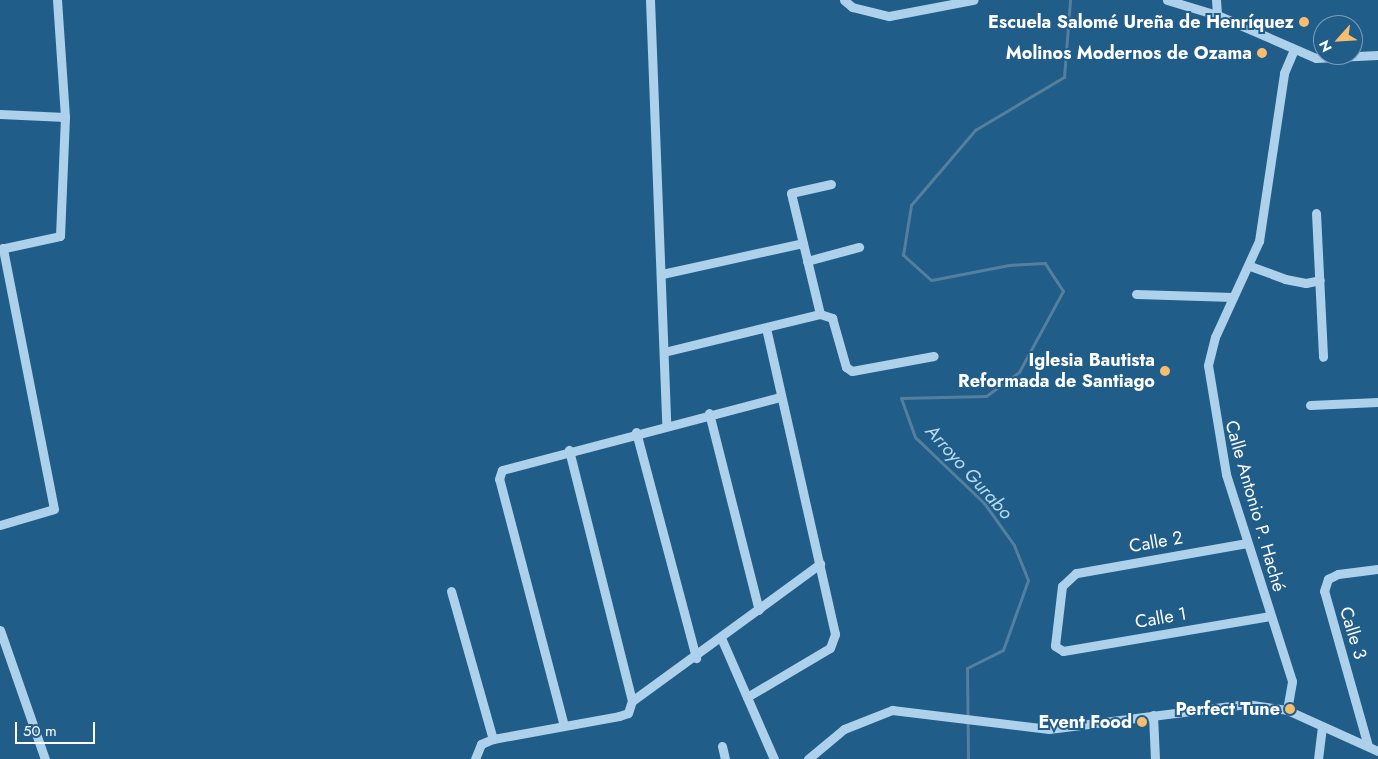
<!DOCTYPE html>
<html>
<head>
<meta charset="utf-8">
<style>
	body { margin:0 }
	#map { position:relative; width:1378px; height:759px; overflow:hidden; background:#215d89; font-family:Jost,sans-serif }
	div>[style] { position:absolute }
	.stream>* { height:3px; margin:-1.5px; padding:0 1.5px; transform-origin:1.5px; border-radius:1.5px; background:#557f9e }
	.minor>* { height:9px; margin:-4.5px; padding:0 4.5px; transform-origin:4.5px; border-radius:4.5px; background:#add1eb }
	.dots>* { width:14px; height:14px; translate:-50% -50%; box-sizing:border-box; border:2px solid #215d89; border-radius:50% }
	span { translate:-50% -50%; white-space:nowrap; text-align:center; line-height:1.15; -webkit-text-stroke:4px #215d89; paint-order:stroke }
	.poi-label { font-size:18px; color:#fff; font-weight:700 }
	.right { translate:-100% -50%; text-align:right }
	.street-label { font-size:18px; color:#fff }
	.water-label { font-size:19px; color:#b8daf2; font-style:italic }
	.north { position:absolute; left:1313px; top:15px; width:50px; height:50px; box-sizing:border-box; background:#215d89; border:1px solid #7a9eb8; border-radius:50%; rotate:244deg; font-size:14px; font-weight:700; line-height:20px; text-align:center; color:#fff }
	.north::after { content:''; display:block; margin:auto; width:18px; height:22px; background:#f7bd6e; clip-path:polygon(50% 0,100% 100%,50% 72%,0 100%) }
	.scale { position:absolute; left:15px; top:722px; width:80px; height:22px; box-sizing:border-box; border:2px solid #fff; border-top:0; padding-left:6px; font-size:15px; line-height:18px; white-space:nowrap; color:#fff; -webkit-text-stroke:4px #215d89; paint-order:stroke }
</style>
</head>
<body>
<div id="map">
	<div class="stream">
		<div style="left:968px;top:759px;width:91px;rotate:-90.6deg"></div>
		<div style="left:967px;top:668px;width:40px;rotate:-26.6deg"></div>
		<div style="left:1003px;top:650px;width:74px;rotate:-70.3deg"></div>
		<div style="left:1028px;top:580px;width:38px;rotate:-112deg"></div>
		<div style="left:1014px;top:545px;width:52px;rotate:-125.5deg"></div>
		<div style="left:984px;top:503px;width:95px;rotate:-136.3deg"></div>
		<div style="left:915px;top:437px;width:41px;rotate:-109.7deg"></div>
		<div style="left:901px;top:398px;width:85px;rotate:-1.3deg"></div>
		<div style="left:986px;top:396px;width:41px;rotate:-36deg"></div>
		<div style="left:1019px;top:372px;width:92px;rotate:-61.5deg"></div>
		<div style="left:1063px;top:291px;width:33px;rotate:-123deg"></div>
		<div style="left:1045px;top:263px;width:36px;rotate:177deg"></div>
		<div style="left:1009px;top:265px;width:79px;rotate:169.1deg"></div>
		<div style="left:931px;top:280px;width:38px;rotate:-138deg"></div>
		<div style="left:903px;top:255px;width:51px;rotate:-80.9deg"></div>
		<div style="left:911px;top:205px;width:99px;rotate:-49.5deg"></div>
		<div style="left:975px;top:130px;width:104px;rotate:-30.8deg"></div>
		<div style="left:1064px;top:77px;width:77px;rotate:-85.5deg"></div>
	</div>
	<div class="minor">
		<div style="left:650px;top:0;width:424px;rotate:87.8deg"></div>
		<div style="left:844px;top:0;width:11px;rotate:41deg"></div>
		<div style="left:852px;top:7px;width:38px;rotate:14deg"></div>
		<div style="left:889px;top:16px;width:86px;rotate:-10.8deg"></div>
		<div style="left:1167px;top:0;width:52px;rotate:16.7deg"></div>
		<div style="left:1217px;top:15px;width:108px;rotate:23.5deg"></div>
		<div style="left:1316px;top:58px;width:62px;rotate:-2.8deg"></div>
		<div style="left:1216px;top:0;width:15px;rotate:86deg"></div>
		<div style="left:0;top:114px;width:65px;rotate:2.6deg"></div>
		<div style="left:1316px;top:213px;width:144px;rotate:87.2deg"></div>
		<div style="left:0;top:249px;width:61px;rotate:-12.2deg"></div>
		<div style="left:60px;top:236px;width:119px;rotate:-87.6deg"></div>
		<div style="left:65px;top:117px;width:117px;rotate:-93.9deg"></div>
		<div style="left:807px;top:261px;width:54px;rotate:-15.1deg"></div>
		<div style="left:1250px;top:266px;width:37px;rotate:20deg"></div>
		<div style="left:1285px;top:279px;width:21px;rotate:11deg"></div>
		<div style="left:1306px;top:283px;width:14px;rotate:-12deg"></div>
		<div style="left:662px;top:274px;width:144px;rotate:-12.4deg"></div>
		<div style="left:1136px;top:294px;width:97px;rotate:1.8deg"></div>
		<div style="left:820px;top:314px;width:124px;rotate:-103.5deg"></div>
		<div style="left:791px;top:193px;width:41px;rotate:-12.7deg"></div>
		<div style="left:664px;top:352px;width:161px;rotate:-13.7deg"></div>
		<div style="left:820px;top:314px;width:13px;rotate:18deg"></div>
		<div style="left:832px;top:318px;width:51px;rotate:74.1deg"></div>
		<div style="left:846px;top:367px;width:7px;rotate:34deg"></div>
		<div style="left:852px;top:371px;width:83px;rotate:-10.4deg"></div>
		<div style="left:1310px;top:405px;width:68px;rotate:-2.5deg"></div>
		<div style="left:709px;top:413px;width:203px;rotate:75.8deg"></div>
		<div style="left:636px;top:432px;width:234px;rotate:75.1deg"></div>
		<div style="left:0;top:525px;width:56px;rotate:-16.5deg"></div>
		<div style="left:54px;top:509px;width:266px;rotate:-101.1deg"></div>
		<div style="left:1247px;top:543px;width:174px;rotate:170deg"></div>
		<div style="left:1076px;top:573px;width:19px;rotate:137deg"></div>
		<div style="left:1062px;top:586px;width:60px;rotate:96.7deg"></div>
		<div style="left:1055px;top:646px;width:9px;rotate:32deg"></div>
		<div style="left:1063px;top:651px;width:210px;rotate:-9.6deg"></div>
		<div style="left:451px;top:591px;width:154px;rotate:74.2deg"></div>
		<div style="left:0;top:630px;width:137px;rotate:70.8deg"></div>
		<div style="left:722px;top:640px;width:130px;rotate:66.4deg"></div>
		<div style="left:747px;top:697px;width:96px;rotate:-30.6deg"></div>
		<div style="left:830px;top:648px;width:15px;rotate:-70deg"></div>
		<div style="left:835px;top:634px;width:313px;rotate:-102.7deg"></div>
		<div style="left:632px;top:701px;width:233px;rotate:-36.1deg"></div>
		<div style="left:1287px;top:710px;width:29px;rotate:-80deg"></div>
		<div style="left:1292px;top:681px;width:217px;rotate:-107.7deg"></div>
		<div style="left:1226px;top:474px;width:110px;rotate:-99.4deg"></div>
		<div style="left:1208px;top:365px;width:29px;rotate:-76deg"></div>
		<div style="left:1215px;top:337px;width:106px;rotate:-65.4deg"></div>
		<div style="left:1259px;top:241px;width:170px;rotate:-81.5deg"></div>
		<div style="left:1284px;top:73px;width:25px;rotate:-67deg"></div>
		<div style="left:1153px;top:715px;width:44px;rotate:87.4deg"></div>
		<div style="left:564px;top:726px;width:255px;rotate:-104.7deg"></div>
		<div style="left:499px;top:479px;width:9px;rotate:-72deg"></div>
		<div style="left:502px;top:470px;width:287px;rotate:-14.7deg"></div>
		<div style="left:722px;top:746px;width:13px;rotate:77deg"></div>
		<div style="left:1368px;top:746px;width:161px;rotate:-105.8deg"></div>
		<div style="left:1324px;top:591px;width:13px;rotate:-72deg"></div>
		<div style="left:1328px;top:579px;width:11px;rotate:-27deg"></div>
		<div style="left:1338px;top:574px;width:40px;rotate:-7.1deg"></div>
		<div style="left:475px;top:759px;width:16px;rotate:-68deg"></div>
		<div style="left:481px;top:744px;width:13px;rotate:-23deg"></div>
		<div style="left:493px;top:739px;width:128px;rotate:-10.3deg"></div>
		<div style="left:619px;top:716px;width:9px;rotate:-18deg"></div>
		<div style="left:628px;top:713px;width:13px;rotate:-72deg"></div>
		<div style="left:632px;top:701px;width:259px;rotate:-104.1deg"></div>
		<div style="left:808px;top:759px;width:47px;rotate:-39.8deg"></div>
		<div style="left:844px;top:729px;width:52px;rotate:-21.6deg"></div>
		<div style="left:892px;top:710px;width:158px;rotate:6.9deg"></div>
		<div style="left:1049px;top:729px;width:199px;rotate:-7.2deg"></div>
		<div style="left:1246px;top:704px;width:41px;rotate:8.3deg"></div>
		<div style="left:1287px;top:710px;width:100px;rotate:24.3deg"></div>
		<div style="left:1318px;top:759px;width:31px;rotate:-83deg"></div>
	</div>
	<div class="dots">
		<div style="left:1304px;top:22px;background:#f7bd6e"></div>
		<div style="left:1262px;top:53px;background:#f7bd6e"></div>
		<div style="left:1165px;top:371px;background:#f7bd6e"></div>
		<div style="left:1290px;top:709px;background:#f7bd6e"></div>
		<div style="left:1142px;top:722px;background:#f7bd6e"></div>
	</div>
	<div class="poi-label">
		<span class="right" style="left:1294px;top:22px">Escuela Salomé Ureña de Henríquez</span>
		<span class="right" style="left:1252px;top:53px">Molinos Modernos de Ozama</span>
		<span class="right" style="left:1155px;top:371px">Iglesia Bautista<br>Reformada de Santiago</span>
		<span class="right" style="left:1280px;top:709px">Perfect Tune</span>
		<span class="right" style="left:1132px;top:722px">Event Food</span>
	</div>
	<div class="street-label">
		<span style="left:1255px;top:506px;rotate:74deg">Calle Antonio P. Haché</span>
		<span style="left:1156px;top:542px;rotate:-10deg">Calle 2</span>
		<span style="left:1161px;top:618px;rotate:-10deg">Calle 1</span>
		<span style="left:1353px;top:633px;rotate:73deg">Calle 3</span>
	</div>
	<div class="water-label">
		<span style="left:969px;top:472px;rotate:48deg">Arroyo Gurabo</span>
	</div>
	<div class="north">N</div>
	<div class="scale">50 m</div>
</div>
</body>
</html>
